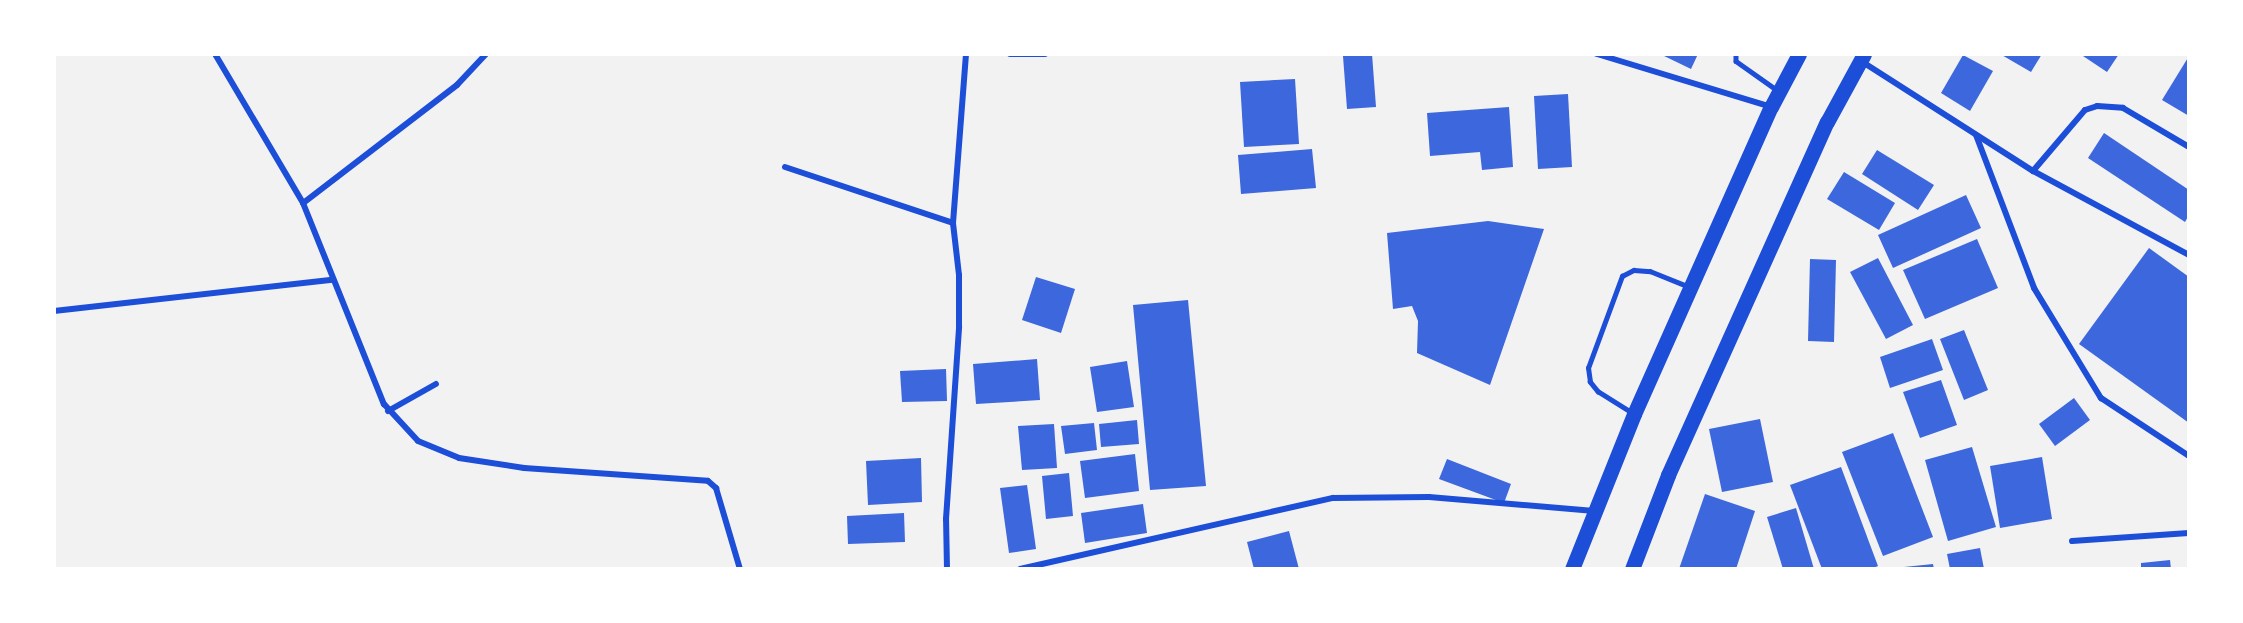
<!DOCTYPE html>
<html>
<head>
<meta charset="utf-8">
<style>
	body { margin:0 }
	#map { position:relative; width:2243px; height:623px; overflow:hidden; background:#f2f2f2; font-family:"DejaVu Sans",sans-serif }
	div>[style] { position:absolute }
	.building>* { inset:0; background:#3d67dc }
	.service>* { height:4.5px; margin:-2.25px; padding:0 2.25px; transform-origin:2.25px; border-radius:2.25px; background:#1d4ed8 }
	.minor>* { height:6px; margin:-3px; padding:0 3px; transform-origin:3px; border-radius:3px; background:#1d4ed8 }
	.primary>* { height:15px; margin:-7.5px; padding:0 7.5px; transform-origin:7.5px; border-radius:7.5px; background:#1d4ed8 }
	span { translate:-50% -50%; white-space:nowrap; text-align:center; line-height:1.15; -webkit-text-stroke:5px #fff; paint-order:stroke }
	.frame { position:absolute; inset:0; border:56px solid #fff; pointer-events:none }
</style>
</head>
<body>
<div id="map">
	<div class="building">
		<div style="clip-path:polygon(1372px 54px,1376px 107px,1347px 109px,1343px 56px)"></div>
		<div style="clip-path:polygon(1660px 54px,1698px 54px,1691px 69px)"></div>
		<div style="clip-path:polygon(2000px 54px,2042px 54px,2031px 72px)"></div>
		<div style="clip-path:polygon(2080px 54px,2119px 54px,2107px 72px)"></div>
		<div style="clip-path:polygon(1963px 55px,1993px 71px,1970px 111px,1941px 93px)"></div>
		<div style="clip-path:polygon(2189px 56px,2189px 116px,2162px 100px)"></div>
		<div style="clip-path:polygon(1295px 79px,1299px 144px,1244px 147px,1240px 82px)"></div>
		<div style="clip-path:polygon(1568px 94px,1572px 167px,1538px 169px,1534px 96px)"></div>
		<div style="clip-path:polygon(1509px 107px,1513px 167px,1482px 170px,1480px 152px,1430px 156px,1427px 113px)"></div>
		<div style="clip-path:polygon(2104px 133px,2189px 190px,2189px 215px,2185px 222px,2088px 158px)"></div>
		<div style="clip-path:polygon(1312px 149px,1316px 188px,1241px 194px,1238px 155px)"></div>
		<div style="clip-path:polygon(1877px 150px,1934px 185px,1918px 210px,1862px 174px)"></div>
		<div style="clip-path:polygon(1844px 172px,1895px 203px,1879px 230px,1827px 199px)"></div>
		<div style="clip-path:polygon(1966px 195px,1981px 228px,1893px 268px,1878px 235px)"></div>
		<div style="clip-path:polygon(1488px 221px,1544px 229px,1490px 385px,1417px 353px,1418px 321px,1412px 306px,1393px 309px,1387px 233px)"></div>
		<div style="clip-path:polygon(1977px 239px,1998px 288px,1925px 319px,1903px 270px)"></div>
		<div style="clip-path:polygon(2149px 248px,2189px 277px,2189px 423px,2079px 344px)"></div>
		<div style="clip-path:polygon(1878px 258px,1913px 325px,1886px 339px,1850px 272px)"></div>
		<div style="clip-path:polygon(1810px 259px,1836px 260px,1834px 342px,1808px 341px)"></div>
		<div style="clip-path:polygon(1036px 277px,1075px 289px,1061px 333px,1022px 320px)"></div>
		<div style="clip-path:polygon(1188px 300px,1206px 486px,1150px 490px,1133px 305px)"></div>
		<div style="clip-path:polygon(1964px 330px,1988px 390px,1964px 400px,1940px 339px)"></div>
		<div style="clip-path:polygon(1932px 339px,1943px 370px,1890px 388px,1880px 357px)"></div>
		<div style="clip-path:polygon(1037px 359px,1040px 400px,976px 404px,973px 364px)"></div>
		<div style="clip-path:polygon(1127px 361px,1134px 407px,1097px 412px,1090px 367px)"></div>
		<div style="clip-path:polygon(946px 369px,947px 401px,902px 402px,900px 371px)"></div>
		<div style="clip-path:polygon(1941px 380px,1957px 425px,1920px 438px,1903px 392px)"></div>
		<div style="clip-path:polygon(2074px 398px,2090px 420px,2055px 446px,2039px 424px)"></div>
		<div style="clip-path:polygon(1760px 419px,1773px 482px,1722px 492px,1709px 429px)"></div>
		<div style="clip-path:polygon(1137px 420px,1139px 444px,1101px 447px,1099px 424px)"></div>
		<div style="clip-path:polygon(1094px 423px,1097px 450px,1065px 454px,1061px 426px)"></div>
		<div style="clip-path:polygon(1054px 424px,1057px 468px,1022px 470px,1018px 426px)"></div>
		<div style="clip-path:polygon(1893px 433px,1933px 537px,1883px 556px,1842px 452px)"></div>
		<div style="clip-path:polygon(1972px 447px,1996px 527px,1948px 541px,1925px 460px)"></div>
		<div style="clip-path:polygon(1135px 454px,1139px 491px,1085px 498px,1080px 461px)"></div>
		<div style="clip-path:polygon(2042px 457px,2052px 519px,2000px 528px,1990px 466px)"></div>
		<div style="clip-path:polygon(921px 458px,922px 502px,868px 505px,866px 461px)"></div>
		<div style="clip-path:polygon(1447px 459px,1511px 484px,1504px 503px,1439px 479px)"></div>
		<div style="clip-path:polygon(1841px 467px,1878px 566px,1871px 569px,1822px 569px,1790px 485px)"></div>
		<div style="clip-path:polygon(1069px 473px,1073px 516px,1046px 519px,1042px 476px)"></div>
		<div style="clip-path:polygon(1027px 485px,1036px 549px,1009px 553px,1000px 488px)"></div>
		<div style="clip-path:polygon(1705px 494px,1755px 511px,1736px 569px,1679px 569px)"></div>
		<div style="clip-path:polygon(1143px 504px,1147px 533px,1085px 543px,1081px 513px)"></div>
		<div style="clip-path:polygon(1796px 508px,1814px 569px,1783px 569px,1767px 517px)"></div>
		<div style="clip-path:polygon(904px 513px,905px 542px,848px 544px,847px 516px)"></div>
		<div style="clip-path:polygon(1289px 531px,1299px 569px,1254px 569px,1247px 542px)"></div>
		<div style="clip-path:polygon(1980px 548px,1984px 569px,1950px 569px,1947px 554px)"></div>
		<div style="clip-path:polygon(2170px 560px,2171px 569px,2141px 569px,2141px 563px)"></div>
		<div style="clip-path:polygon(1933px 564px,1934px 569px,1904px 569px,1904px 567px)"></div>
	</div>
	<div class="service">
		<div style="left:1736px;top:54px;width:7px;rotate:90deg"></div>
		<div style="left:1736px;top:61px;width:50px;rotate:35.3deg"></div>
		<div style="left:1632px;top:413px;width:40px;rotate:-148deg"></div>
		<div style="left:1598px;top:392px;width:13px;rotate:-129deg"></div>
		<div style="left:1590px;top:382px;width:14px;rotate:-98deg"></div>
		<div style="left:1588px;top:368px;width:98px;rotate:-69.7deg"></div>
		<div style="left:1622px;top:276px;width:13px;rotate:-27deg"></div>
		<div style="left:1634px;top:270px;width:16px;rotate:4deg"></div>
		<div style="left:1650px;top:271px;width:40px;rotate:22deg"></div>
	</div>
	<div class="minor">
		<div style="left:215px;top:54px;width:173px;rotate:59.4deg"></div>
		<div style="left:486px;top:54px;width:42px;rotate:133.1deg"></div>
		<div style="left:457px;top:85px;width:194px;rotate:142.5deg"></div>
		<div style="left:303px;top:203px;width:217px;rotate:68.1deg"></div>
		<div style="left:384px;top:404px;width:50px;rotate:47.4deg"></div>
		<div style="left:418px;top:441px;width:44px;rotate:22.5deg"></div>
		<div style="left:459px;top:458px;width:66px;rotate:8.7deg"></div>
		<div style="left:524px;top:468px;width:184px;rotate:4deg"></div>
		<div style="left:708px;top:481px;width:11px;rotate:41deg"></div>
		<div style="left:716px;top:488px;width:84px;rotate:73.5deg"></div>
		<div style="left:1010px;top:54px;width:35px"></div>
		<div style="left:1597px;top:54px;width:182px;rotate:16.9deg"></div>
		<div style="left:1861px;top:61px;width:204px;rotate:32.6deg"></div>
		<div style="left:2033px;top:171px;width:80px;rotate:-49.6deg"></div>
		<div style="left:2085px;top:110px;width:13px;rotate:-18deg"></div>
		<div style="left:2097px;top:106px;width:26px;rotate:4deg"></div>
		<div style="left:2123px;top:108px;width:77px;rotate:30.6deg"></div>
		<div style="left:1976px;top:135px;width:164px;rotate:69.2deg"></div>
		<div style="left:2034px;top:288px;width:129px;rotate:58.7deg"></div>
		<div style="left:2101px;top:398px;width:105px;rotate:33.4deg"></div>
		<div style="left:785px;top:167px;width:177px;rotate:18.4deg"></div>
		<div style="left:2033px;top:171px;width:177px;rotate:28.3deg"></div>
		<div style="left:54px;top:311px;width:280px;rotate:-6.4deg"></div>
		<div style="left:388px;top:411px;width:55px;rotate:-29.4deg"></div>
		<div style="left:2072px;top:541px;width:117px;rotate:-3.9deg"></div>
		<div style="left:947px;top:569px;width:50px;rotate:-91.1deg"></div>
		<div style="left:946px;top:519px;width:193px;rotate:-86.1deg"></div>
		<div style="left:959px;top:326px;width:51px;rotate:-90deg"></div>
		<div style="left:959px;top:275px;width:52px;rotate:-96.6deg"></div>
		<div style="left:953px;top:223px;width:169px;rotate:-85.6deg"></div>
		<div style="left:1020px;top:569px;width:321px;rotate:-12.8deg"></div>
		<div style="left:1333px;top:498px;width:96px;rotate:-0.6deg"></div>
		<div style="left:1429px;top:497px;width:166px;rotate:4.8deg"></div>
	</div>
	<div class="primary">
		<div style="left:1572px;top:569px;width:167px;rotate:-68.2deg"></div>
		<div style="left:1634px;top:414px;width:336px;rotate:-66deg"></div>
		<div style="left:1771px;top:107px;width:60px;rotate:-62.2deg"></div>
		<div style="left:1632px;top:569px;width:101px;rotate:-69deg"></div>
		<div style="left:1668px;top:475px;width:387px;rotate:-65.8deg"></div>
		<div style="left:1827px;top:122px;width:77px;rotate:-61.4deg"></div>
	</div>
	<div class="frame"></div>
</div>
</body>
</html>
